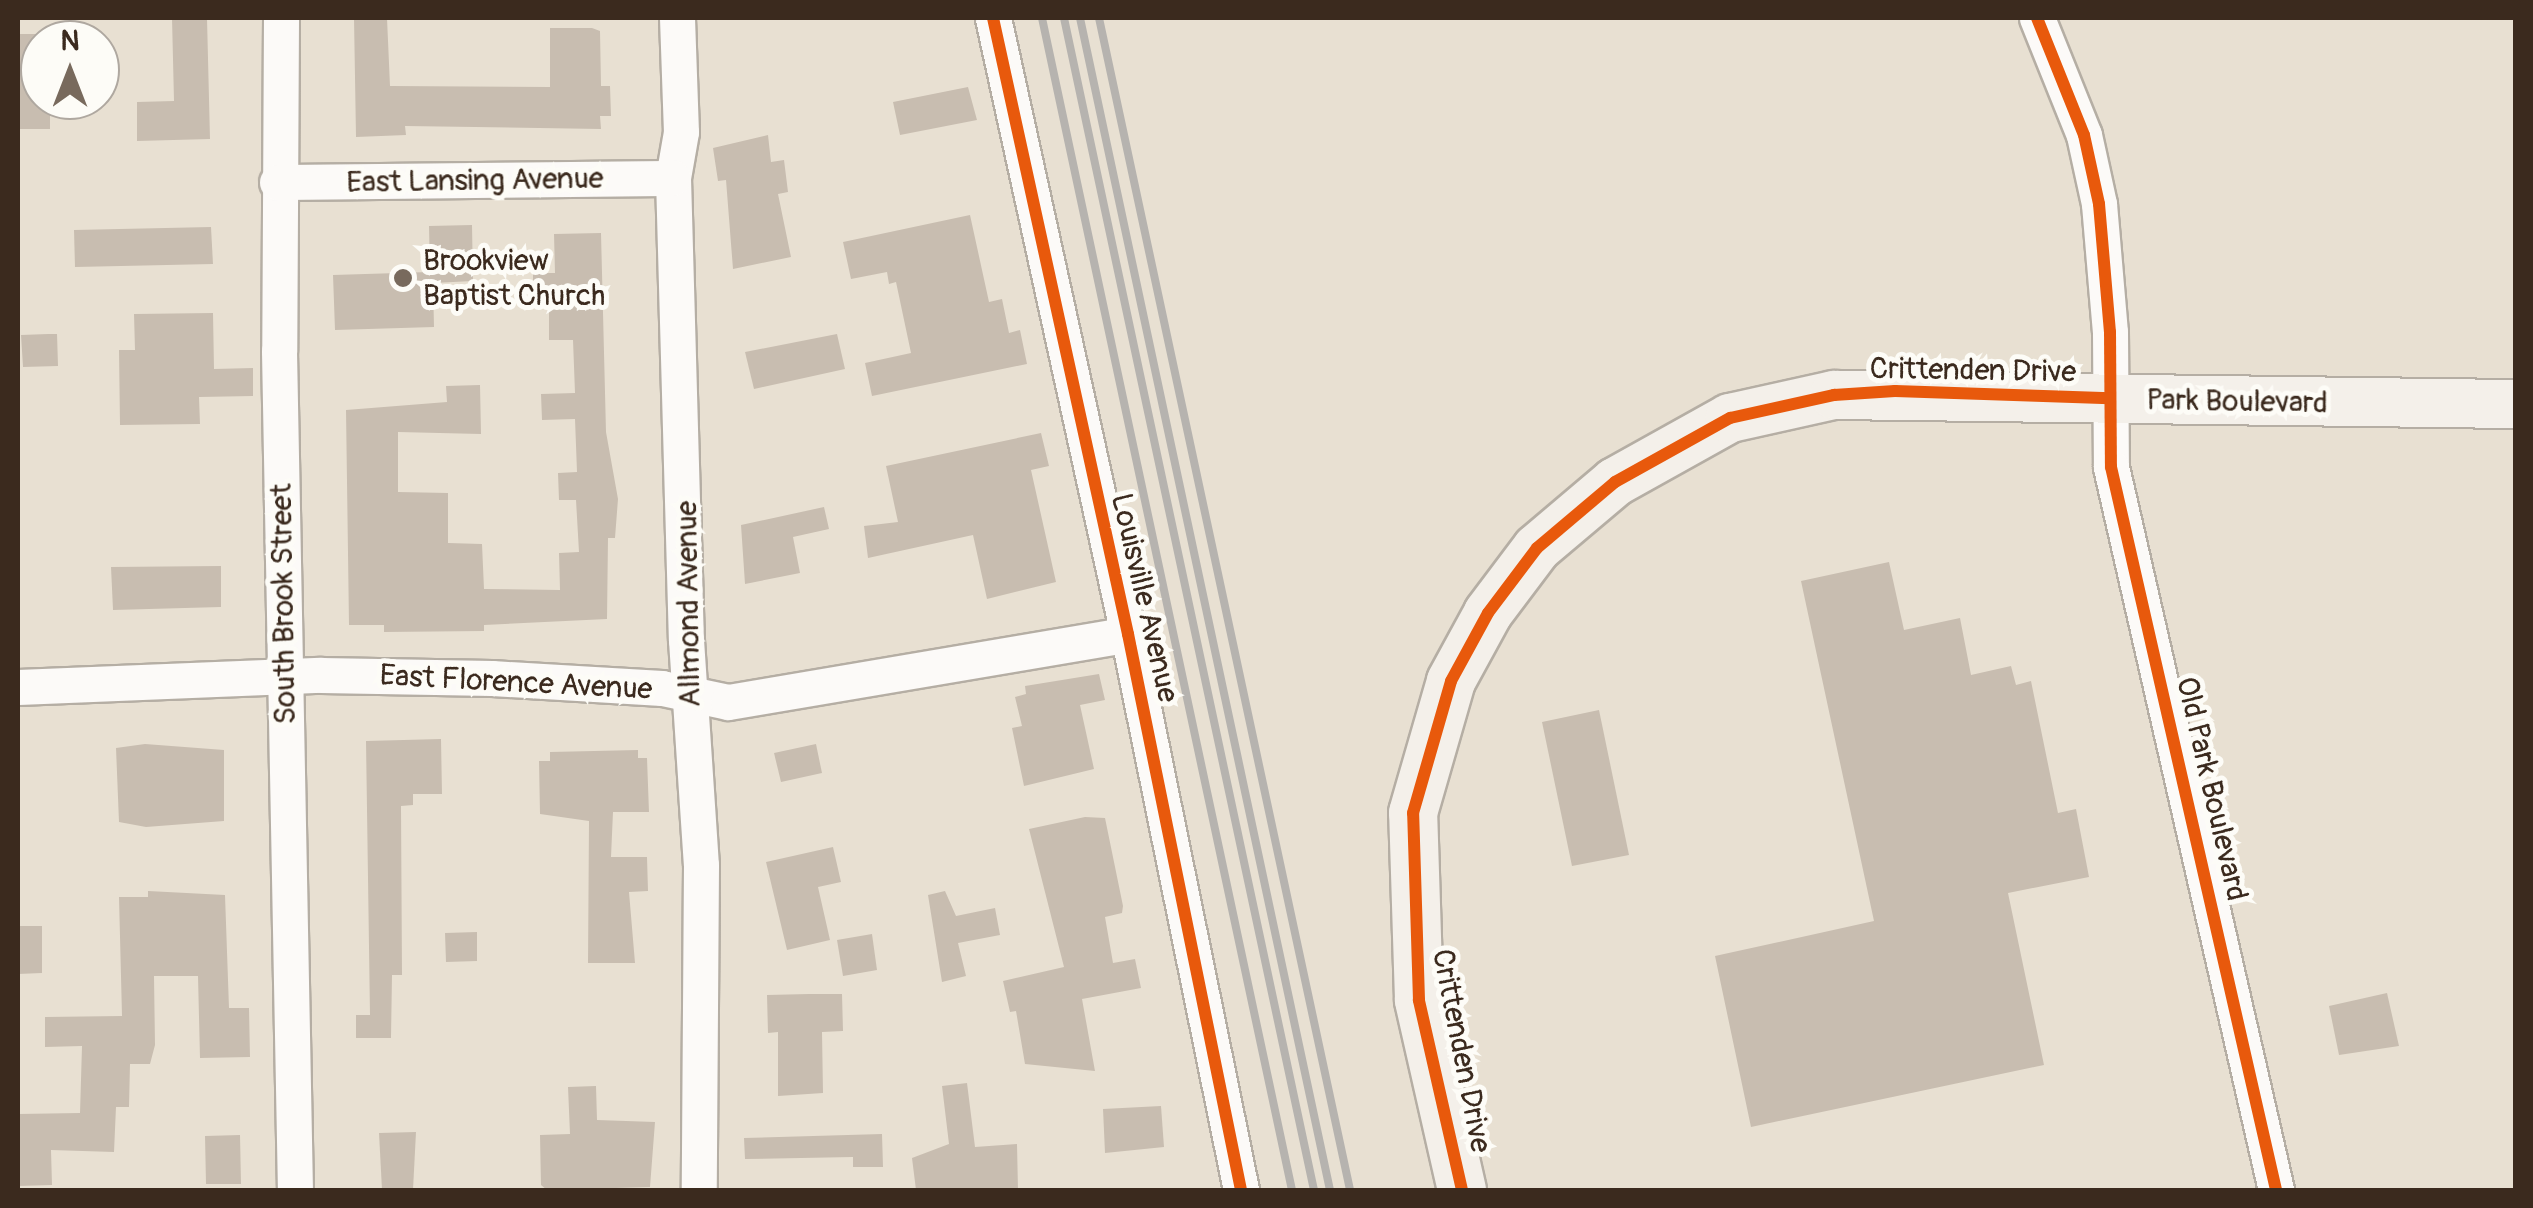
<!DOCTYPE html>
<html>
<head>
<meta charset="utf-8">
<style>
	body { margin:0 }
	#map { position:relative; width:2533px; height:1208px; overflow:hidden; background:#e8e0d2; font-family:Pangolin,sans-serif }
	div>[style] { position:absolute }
	.building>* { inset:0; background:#c8bdb0 }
	.roads { filter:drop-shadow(2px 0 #b5aea4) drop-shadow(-2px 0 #b5aea4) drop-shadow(0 2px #b5aea4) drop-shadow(0 -2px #b5aea4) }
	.minor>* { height:35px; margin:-17.5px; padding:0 17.5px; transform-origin:17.5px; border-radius:17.5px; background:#fcfaf8 }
	.secondary>* { height:48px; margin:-24px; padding:0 24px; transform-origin:24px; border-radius:24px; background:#f4f0ea }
	.rail>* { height:8px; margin:-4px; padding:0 4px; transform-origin:4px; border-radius:4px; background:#b6b3af }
	.cycleway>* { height:12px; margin:-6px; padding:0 6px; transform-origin:6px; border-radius:6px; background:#e8590c }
	.dots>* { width:28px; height:28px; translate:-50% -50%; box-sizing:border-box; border:5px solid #fdfcf7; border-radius:50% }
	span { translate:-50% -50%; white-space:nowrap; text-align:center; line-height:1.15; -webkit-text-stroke:10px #fdfcf7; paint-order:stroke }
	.street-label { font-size:30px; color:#3b2a1e }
	.poi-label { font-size:30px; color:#3b2a1e }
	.left { translate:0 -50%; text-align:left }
	.frame { position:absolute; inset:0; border:20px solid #3b2a1e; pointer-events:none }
	.north { position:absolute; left:20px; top:20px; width:100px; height:100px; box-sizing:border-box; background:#fdfcf7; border:2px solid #afa8a0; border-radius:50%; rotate:0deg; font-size:28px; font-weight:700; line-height:40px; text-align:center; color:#3b2a1e }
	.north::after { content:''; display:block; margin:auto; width:35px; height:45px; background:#786a5d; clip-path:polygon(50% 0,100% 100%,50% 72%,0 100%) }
</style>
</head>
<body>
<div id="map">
	<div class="building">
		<div style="clip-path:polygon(172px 18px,207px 18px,210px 139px,137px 141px,137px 102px,174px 101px)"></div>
		<div style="clip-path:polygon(354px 18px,387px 18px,390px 86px,550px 87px,550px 28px,592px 28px,600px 31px,601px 86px,610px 86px,611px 116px,600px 116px,601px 129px,405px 126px,406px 135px,356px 137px)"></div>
		<div style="clip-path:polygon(18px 34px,40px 34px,40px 100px,50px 100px,50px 129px,18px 129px)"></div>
		<div style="clip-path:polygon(968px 87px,977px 120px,900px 135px,893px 102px)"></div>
		<div style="clip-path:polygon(768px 135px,771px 162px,784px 160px,788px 192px,778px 194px,791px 257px,733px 269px,726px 180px,718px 181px,713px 148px)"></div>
		<div style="clip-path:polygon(970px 215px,989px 302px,1002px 299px,1009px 333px,1020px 330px,1027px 364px,872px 396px,865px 363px,911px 353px,896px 282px,889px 284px,887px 272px,851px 279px,843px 242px)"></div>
		<div style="clip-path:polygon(472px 225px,473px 281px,433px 283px,434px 327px,335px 330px,333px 275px,430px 272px,429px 226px)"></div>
		<div style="clip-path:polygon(211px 227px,213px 264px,75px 267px,74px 230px)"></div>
		<div style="clip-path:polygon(601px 233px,606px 432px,618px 499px,615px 538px,608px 538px,607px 619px,484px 625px,484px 631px,384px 632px,384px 625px,349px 625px,346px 410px,447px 402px,446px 386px,480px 385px,481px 434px,398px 432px,398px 492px,448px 493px,448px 543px,482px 544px,484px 589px,560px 590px,559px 553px,579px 552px,576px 500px,559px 500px,558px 473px,577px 472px,575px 419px,542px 420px,541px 394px,575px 393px,573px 340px,549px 340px,549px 300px,533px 300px,533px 273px,555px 273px,554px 234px)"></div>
		<div style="clip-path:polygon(213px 313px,214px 369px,253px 368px,253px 396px,199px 397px,200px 424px,120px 425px,119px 350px,135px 350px,134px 314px)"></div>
		<div style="clip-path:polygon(48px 334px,57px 334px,58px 366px,23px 367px,21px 335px)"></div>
		<div style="clip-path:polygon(837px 334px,845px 369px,754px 389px,745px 352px)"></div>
		<div style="clip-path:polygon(1041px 433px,1049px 466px,1031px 470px,1056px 582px,987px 599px,973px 535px,868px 558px,864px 526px,898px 522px,886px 466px)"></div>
		<div style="clip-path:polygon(824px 507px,829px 529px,793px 537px,800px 573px,745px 584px,741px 525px)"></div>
		<div style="clip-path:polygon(1889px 562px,1904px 630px,1960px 618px,1971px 675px,2011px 666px,2016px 685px,2031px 681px,2058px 813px,2076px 809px,2089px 877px,2008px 893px,2044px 1065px,1751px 1127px,1715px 956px,1874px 921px,1801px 581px)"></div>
		<div style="clip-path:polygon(221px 566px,221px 607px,113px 610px,111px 567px)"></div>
		<div style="clip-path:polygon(1099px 674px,1105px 700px,1080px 705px,1094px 769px,1024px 786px,1012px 728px,1022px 726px,1015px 697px,1026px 694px,1025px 686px)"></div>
		<div style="clip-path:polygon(1599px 710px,1629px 855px,1572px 866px,1542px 722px)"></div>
		<div style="clip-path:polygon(441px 739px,442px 794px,413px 794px,413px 805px,401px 806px,402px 975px,392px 975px,391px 1038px,356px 1038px,356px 1015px,370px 1015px,366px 741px)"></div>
		<div style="clip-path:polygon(145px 744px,224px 750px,224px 821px,146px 827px,119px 822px,116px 748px)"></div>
		<div style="clip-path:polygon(816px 744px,822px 773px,781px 782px,774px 753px)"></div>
		<div style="clip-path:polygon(638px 750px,638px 758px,647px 758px,649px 812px,613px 812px,611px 857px,647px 857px,648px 891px,629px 892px,635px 963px,588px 963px,589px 821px,540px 814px,539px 761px,550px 761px,550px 752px)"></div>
		<div style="clip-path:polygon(1085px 817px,1105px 818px,1123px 906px,1122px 913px,1105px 917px,1113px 963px,1135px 959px,1141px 988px,1082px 999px,1095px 1071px,1025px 1064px,1016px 1011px,1010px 1012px,1003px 981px,1064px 967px,1029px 829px)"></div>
		<div style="clip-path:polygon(833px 847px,841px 882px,818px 887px,830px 940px,787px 950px,766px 862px)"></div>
		<div style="clip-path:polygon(148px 891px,225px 895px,229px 1008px,249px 1008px,250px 1057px,200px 1058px,198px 976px,154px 976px,155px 1045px,150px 1064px,130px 1064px,129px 1107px,116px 1107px,114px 1152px,51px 1150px,52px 1185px,18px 1186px,18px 1114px,80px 1113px,82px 1046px,45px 1047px,45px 1017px,122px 1016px,119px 897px,148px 897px)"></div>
		<div style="clip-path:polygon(945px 891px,956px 916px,995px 908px,1000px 935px,958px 943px,966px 976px,942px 982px,928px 895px)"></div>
		<div style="clip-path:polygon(18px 926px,42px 926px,42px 973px,18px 974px)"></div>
		<div style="clip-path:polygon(477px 932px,477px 961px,446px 962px,445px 933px)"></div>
		<div style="clip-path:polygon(872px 934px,877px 970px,843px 976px,837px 940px)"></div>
		<div style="clip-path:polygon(2387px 993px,2399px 1046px,2339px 1055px,2329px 1006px)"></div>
		<div style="clip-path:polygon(809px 994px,842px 994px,843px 1031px,822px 1032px,823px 1093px,778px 1096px,778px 1032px,768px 1033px,767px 995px)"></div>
		<div style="clip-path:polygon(967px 1083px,975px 1147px,1017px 1144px,1018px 1190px,916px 1190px,912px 1158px,949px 1144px,942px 1086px)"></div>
		<div style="clip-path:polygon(596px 1086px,597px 1120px,655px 1122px,650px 1187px,547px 1190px,541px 1185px,540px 1135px,570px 1134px,568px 1087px)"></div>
		<div style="clip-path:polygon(1161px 1106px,1164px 1147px,1105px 1153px,1103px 1109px)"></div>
		<div style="clip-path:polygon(416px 1132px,413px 1190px,382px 1190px,379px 1133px)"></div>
		<div style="clip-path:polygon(882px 1134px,883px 1167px,853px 1167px,853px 1157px,745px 1159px,744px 1138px)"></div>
		<div style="clip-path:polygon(240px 1135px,241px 1184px,206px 1184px,205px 1136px)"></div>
	</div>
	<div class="roads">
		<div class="minor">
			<div style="left:281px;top:18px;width:333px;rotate:90.3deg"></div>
			<div style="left:279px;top:351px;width:839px;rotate:88.91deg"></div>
			<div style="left:677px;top:18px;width:114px;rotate:88deg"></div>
			<div style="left:681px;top:132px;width:47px;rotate:99.9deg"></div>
			<div style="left:673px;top:178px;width:462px;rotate:88.4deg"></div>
			<div style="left:686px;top:640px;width:225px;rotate:86.2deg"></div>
			<div style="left:701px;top:865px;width:325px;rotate:90.4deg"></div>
			<div style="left:993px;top:18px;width:631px;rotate:77.64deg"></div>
			<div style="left:1128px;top:634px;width:567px;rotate:78.51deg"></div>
			<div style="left:2037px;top:18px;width:126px;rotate:68.1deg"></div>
			<div style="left:2084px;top:135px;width:71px;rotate:77.7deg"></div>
			<div style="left:2099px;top:204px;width:128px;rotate:85.1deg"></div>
			<div style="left:2110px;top:332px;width:135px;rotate:89.6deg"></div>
			<div style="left:2111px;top:467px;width:742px;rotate:77.14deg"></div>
			<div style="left:277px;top:182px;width:396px;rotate:-0.6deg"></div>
			<div style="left:18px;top:687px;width:303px;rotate:-2.3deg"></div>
			<div style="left:321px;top:675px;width:171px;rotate:1deg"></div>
			<div style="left:492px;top:678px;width:170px;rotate:3.4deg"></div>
			<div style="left:662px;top:688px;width:67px;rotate:12deg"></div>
			<div style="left:728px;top:702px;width:406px;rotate:-9.6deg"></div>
		</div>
		<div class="secondary">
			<div style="left:1462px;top:1190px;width:195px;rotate:-102.8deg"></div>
			<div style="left:1419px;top:1000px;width:187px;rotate:-91.8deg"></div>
			<div style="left:1413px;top:813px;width:137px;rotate:-73.9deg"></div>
			<div style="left:1451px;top:681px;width:77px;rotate:-61.4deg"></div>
			<div style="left:1488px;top:613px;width:81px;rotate:-53deg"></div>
			<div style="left:1537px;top:548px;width:102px;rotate:-40.2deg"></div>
			<div style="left:1615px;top:482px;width:132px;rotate:-29.1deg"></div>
			<div style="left:1730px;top:418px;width:107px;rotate:-12.5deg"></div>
			<div style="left:1834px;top:395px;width:682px;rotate:0.76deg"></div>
		</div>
	</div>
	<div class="rail">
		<div style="left:1042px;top:18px;width:1198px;rotate:77.96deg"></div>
		<div style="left:1064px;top:18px;width:1198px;rotate:77.96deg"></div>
		<div style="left:1080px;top:18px;width:1198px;rotate:77.96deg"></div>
		<div style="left:1099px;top:18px;width:1199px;rotate:77.91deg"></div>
	</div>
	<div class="cycleway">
		<div style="left:993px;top:18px;width:631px;rotate:77.64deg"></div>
		<div style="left:1128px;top:634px;width:567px;rotate:78.51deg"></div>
		<div style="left:2037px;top:18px;width:126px;rotate:68.1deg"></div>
		<div style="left:2084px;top:135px;width:71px;rotate:77.7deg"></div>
		<div style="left:2099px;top:204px;width:128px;rotate:85.1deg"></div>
		<div style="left:2110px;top:332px;width:135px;rotate:89.6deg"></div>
		<div style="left:2111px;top:467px;width:742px;rotate:77.14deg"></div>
		<div style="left:1462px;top:1190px;width:195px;rotate:-102.8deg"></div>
		<div style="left:1419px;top:1000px;width:187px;rotate:-91.8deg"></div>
		<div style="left:1413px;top:813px;width:137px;rotate:-73.9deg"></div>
		<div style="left:1451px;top:681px;width:77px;rotate:-61.4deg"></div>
		<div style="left:1488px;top:613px;width:81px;rotate:-53deg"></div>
		<div style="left:1537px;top:548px;width:102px;rotate:-40.2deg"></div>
		<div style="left:1615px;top:482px;width:132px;rotate:-29.1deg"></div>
		<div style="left:1730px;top:418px;width:107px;rotate:-12.5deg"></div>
		<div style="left:1834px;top:395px;width:61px;rotate:-3.8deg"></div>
		<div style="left:1895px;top:391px;width:215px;rotate:1.9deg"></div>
	</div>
	<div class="dots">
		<div style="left:403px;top:278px;background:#786a5d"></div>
	</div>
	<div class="street-label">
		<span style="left:475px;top:181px;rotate:-1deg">East Lansing Avenue</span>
		<span style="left:1973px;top:371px;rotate:1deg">Crittenden Drive</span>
		<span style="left:2237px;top:402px;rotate:1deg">Park Boulevard</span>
		<span style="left:1144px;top:598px;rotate:77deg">Louisville Avenue</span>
		<span style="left:284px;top:604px;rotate:-91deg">South Brook Street</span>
		<span style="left:689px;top:604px;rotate:-91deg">Allmond Avenue</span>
		<span style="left:516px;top:683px;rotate:3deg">East Florence Avenue</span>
		<span style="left:2211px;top:789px;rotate:77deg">Old Park Boulevard</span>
		<span style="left:1461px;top:1051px;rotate:79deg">Crittenden Drive</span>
	</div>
	<div class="poi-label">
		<span class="left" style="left:423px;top:278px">Brookview<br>Baptist Church</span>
	</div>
	<div class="frame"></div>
	<div class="north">N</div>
</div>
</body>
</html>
